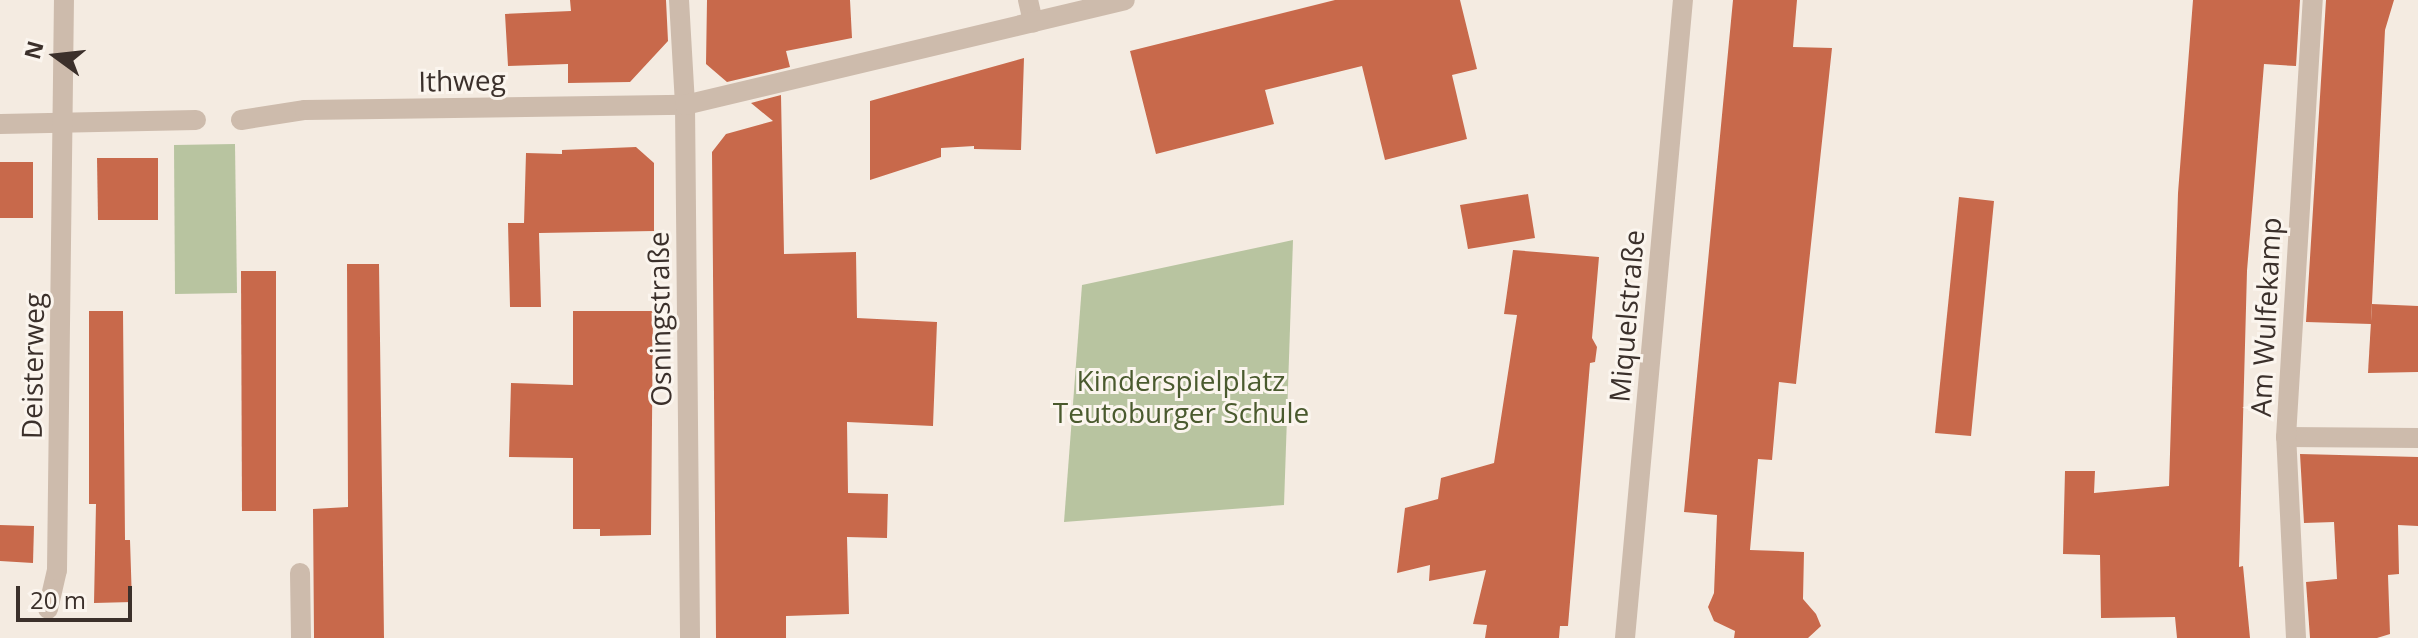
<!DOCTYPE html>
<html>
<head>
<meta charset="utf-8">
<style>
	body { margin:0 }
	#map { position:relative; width:2418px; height:638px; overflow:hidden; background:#f4ebe1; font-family:"Open Sans",sans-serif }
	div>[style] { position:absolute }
	.green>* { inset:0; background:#b8c4a0 }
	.building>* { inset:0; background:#c8694b }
	.minor>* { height:20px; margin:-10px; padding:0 10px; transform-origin:10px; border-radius:10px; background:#cdbbac }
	span { translate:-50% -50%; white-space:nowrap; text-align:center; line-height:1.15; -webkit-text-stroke:6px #fbf5ee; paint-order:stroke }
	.street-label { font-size:28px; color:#3b302b }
	.park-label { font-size:28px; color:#4a5a2e }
	.north { position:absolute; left:16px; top:16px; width:80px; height:80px; -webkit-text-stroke:6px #fbf5ee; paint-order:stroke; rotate:285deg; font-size:22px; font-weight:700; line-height:32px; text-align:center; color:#3b302b }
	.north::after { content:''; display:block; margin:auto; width:28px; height:36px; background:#3b302b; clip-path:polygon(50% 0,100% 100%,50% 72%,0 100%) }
	.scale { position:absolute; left:16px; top:586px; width:116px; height:36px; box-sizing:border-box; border:4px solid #3b302b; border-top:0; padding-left:10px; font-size:24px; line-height:28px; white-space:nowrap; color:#3b302b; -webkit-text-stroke:6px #fbf5ee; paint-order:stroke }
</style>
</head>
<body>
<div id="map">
	<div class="green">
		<div style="clip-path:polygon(235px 144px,237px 293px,175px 294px,174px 145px)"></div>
		<div style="clip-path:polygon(1293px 240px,1284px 505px,1064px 522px,1082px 285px)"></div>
	</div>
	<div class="building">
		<div style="clip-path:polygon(570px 0,666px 0,668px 41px,630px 82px,568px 83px,568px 64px,508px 66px,505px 14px,571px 11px)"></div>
		<div style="clip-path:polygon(707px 0,850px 0,852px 38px,786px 51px,790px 67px,727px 82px,706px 64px)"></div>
		<div style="clip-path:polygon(1335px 0,1460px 0,1477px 69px,1452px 75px,1467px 139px,1385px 160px,1362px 66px,1265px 90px,1274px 124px,1156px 154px,1130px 51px)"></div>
		<div style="clip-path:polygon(1733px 0,1797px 0,1793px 47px,1832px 48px,1796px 384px,1779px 382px,1772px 460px,1758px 459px,1750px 550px,1804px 552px,1803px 599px,1816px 614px,1821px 626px,1808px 638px,1734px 638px,1735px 631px,1714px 621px,1708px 607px,1714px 593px,1717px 515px,1684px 512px)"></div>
		<div style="clip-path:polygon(2193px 0,2300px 0,2296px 66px,2264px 64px,2247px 271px,2239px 567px,2243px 566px,2250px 638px,2177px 638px,2175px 617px,2101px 618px,2100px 555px,2063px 554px,2065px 471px,2095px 471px,2094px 493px,2169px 486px,2178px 193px)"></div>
		<div style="clip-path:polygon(2326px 0,2394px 0,2385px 30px,2371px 324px,2306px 322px)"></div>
		<div style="clip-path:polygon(1024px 58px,1021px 150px,974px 149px,974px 146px,941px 148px,941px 157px,870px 180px,870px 101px)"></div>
		<div style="clip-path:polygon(781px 95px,784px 254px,856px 252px,857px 318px,937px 322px,933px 426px,847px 422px,848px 493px,888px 494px,887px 538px,847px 537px,849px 614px,786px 616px,786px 638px,716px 638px,712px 152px,726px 134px,773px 121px,751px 103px)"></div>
		<div style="clip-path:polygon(636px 147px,654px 163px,654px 231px,539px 233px,541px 307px,510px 307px,508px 223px,524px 223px,526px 153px,562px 154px,562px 150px)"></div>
		<div style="clip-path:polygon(97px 158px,158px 158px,158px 220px,98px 220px)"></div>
		<div style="clip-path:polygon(0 162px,33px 162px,33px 218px,0 218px)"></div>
		<div style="clip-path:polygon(1528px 194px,1535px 238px,1468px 249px,1460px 205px)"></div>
		<div style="clip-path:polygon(1959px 197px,1994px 201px,1971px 436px,1935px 433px)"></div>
		<div style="clip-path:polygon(1513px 250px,1599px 257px,1592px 338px,1597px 347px,1595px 362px,1590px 363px,1568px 626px,1560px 626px,1559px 638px,1485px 638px,1487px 625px,1473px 624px,1486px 570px,1429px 581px,1430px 565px,1397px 573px,1405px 508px,1438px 499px,1441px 478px,1494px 463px,1517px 315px,1504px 314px)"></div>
		<div style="clip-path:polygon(347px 264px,379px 264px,384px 638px,314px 638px,313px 509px,348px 507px)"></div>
		<div style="clip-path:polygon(241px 271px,276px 271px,276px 511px,242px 511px)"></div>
		<div style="clip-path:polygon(2372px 304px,2418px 306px,2418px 372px,2368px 373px)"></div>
		<div style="clip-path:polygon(89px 311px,123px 311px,125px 540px,130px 540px,132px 602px,94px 603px,96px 504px,89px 504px)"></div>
		<div style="clip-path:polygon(573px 311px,653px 311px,651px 535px,600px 536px,600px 529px,573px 529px,573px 458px,509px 457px,511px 383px,573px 385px)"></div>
		<div style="clip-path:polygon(2300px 454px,2418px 457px,2418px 526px,2398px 525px,2399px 574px,2388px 575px,2390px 634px,2377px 638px,2310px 638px,2306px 582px,2337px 579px,2334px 522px,2304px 523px)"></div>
		<div style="clip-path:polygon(0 525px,34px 526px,33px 563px,0 561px)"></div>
	</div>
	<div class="minor">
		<div style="left:679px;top:0;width:105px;rotate:86.7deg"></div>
		<div style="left:685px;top:105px;width:533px;rotate:89.46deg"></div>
		<div style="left:1028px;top:0;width:23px;rotate:77deg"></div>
		<div style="left:241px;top:120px;width:65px;rotate:-8.9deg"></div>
		<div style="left:305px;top:110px;width:380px;rotate:-0.8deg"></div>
		<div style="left:685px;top:105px;width:452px;rotate:-13.4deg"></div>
		<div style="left:0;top:124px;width:196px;rotate:-1.2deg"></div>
		<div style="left:2286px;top:437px;width:132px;rotate:0.4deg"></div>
		<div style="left:300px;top:573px;width:65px;rotate:89.1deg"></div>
		<div style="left:48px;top:609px;width:40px;rotate:-77deg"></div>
		<div style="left:57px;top:570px;width:570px;rotate:-89.3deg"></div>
		<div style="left:1625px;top:638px;width:641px;rotate:-84.81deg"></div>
		<div style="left:2296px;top:638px;width:201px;rotate:-92.8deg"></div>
		<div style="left:2286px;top:437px;width:438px;rotate:-86.5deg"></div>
	</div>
	<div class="street-label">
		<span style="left:462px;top:80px;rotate:-1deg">Ithweg</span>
		<span style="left:1626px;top:316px;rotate:-85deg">Miquelstraße</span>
		<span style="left:2265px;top:317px;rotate:-87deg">Am Wulfekamp</span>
		<span style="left:659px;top:319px;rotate:-91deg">Osningstraße</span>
		<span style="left:32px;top:366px;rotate:-89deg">Deisterweg</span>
	</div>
	<div class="park-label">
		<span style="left:1181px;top:396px">Kinderspielplatz<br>Teutoburger Schule</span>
	</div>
	<div class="north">N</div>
	<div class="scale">20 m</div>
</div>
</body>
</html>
